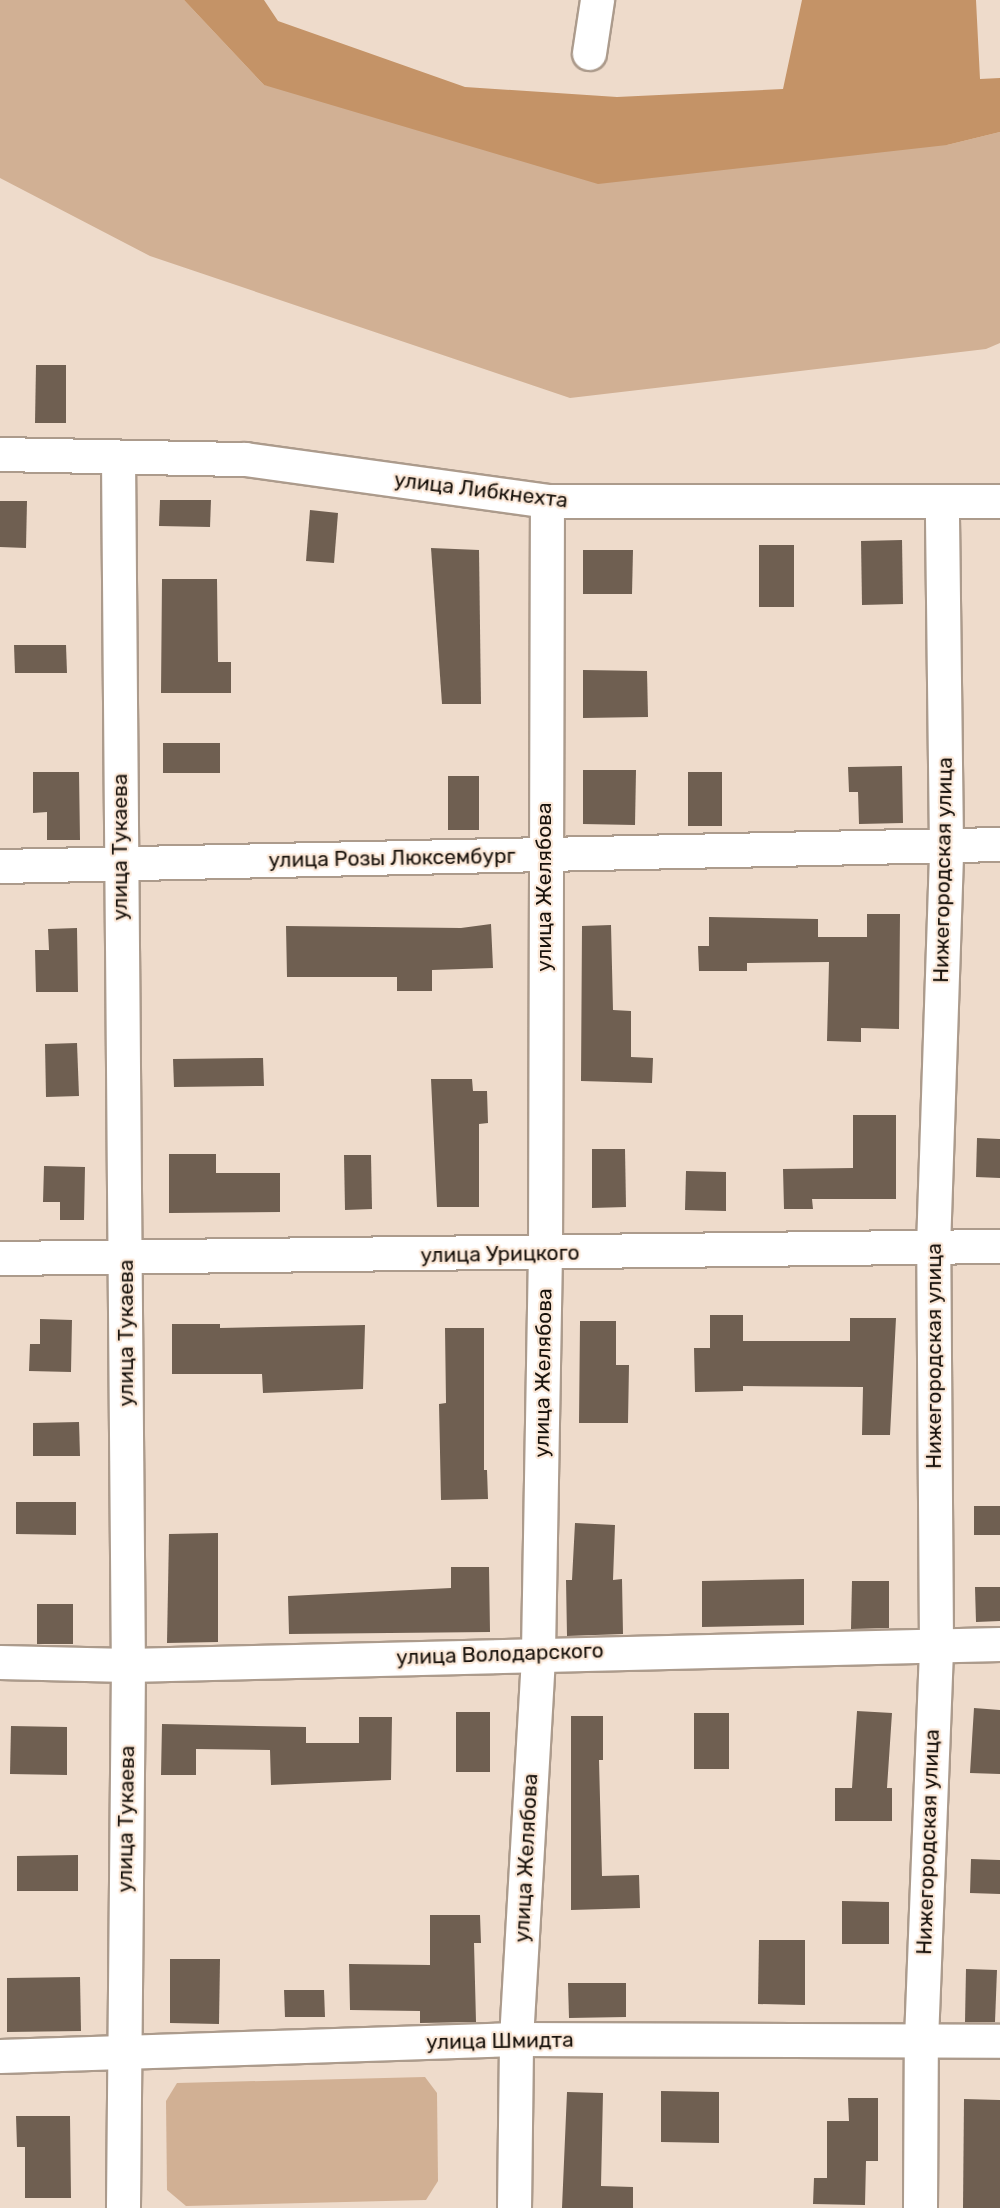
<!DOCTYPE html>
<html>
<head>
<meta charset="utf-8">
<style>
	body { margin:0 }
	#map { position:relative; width:1000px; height:2208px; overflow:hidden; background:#eedbcb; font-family:Rubik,sans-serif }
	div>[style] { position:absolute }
	.green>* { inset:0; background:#d1b094 }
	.forest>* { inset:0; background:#c49367 }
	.building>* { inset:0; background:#6f5f51 }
	.roads { filter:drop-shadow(2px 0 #ac9b8c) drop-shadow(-2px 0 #ac9b8c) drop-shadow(0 2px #ac9b8c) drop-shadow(0 -2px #ac9b8c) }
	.minor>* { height:33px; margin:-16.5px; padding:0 16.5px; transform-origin:16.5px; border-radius:16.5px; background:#fff }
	span { translate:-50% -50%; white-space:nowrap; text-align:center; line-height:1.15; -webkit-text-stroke:4.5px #fbe8d8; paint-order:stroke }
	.street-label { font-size:21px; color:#18120c }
</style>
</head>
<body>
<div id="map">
	<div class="green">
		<div style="clip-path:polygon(0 0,184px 0,264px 85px,947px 145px,1000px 132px,1000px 343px,986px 349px,570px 398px,150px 256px,0 178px)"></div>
		<div style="clip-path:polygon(425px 2077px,437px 2093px,438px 2181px,426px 2200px,186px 2206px,167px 2190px,166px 2101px,177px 2083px)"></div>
	</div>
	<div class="forest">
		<div style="clip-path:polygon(184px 0,264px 0,278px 21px,465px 87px,617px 97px,783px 89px,802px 0,976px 0,980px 79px,1000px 78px,1000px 132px,947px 145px,598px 184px,264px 85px)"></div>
	</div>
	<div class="building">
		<div style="clip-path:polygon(36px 365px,66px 365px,66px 423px,35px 423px)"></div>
		<div style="clip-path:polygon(160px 500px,211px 500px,210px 527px,159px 526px)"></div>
		<div style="clip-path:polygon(0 501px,27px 501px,26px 548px,0 547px)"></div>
		<div style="clip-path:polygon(310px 510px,338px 513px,334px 563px,306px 561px)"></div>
		<div style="clip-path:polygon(902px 540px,903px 604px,862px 605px,861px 541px)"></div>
		<div style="clip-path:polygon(759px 545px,794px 545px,794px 607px,759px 607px)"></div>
		<div style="clip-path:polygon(431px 548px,479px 550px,481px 704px,442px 704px)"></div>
		<div style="clip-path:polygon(583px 550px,633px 550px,632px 594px,583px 594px)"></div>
		<div style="clip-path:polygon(162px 579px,217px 579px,218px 662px,231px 662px,231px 693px,161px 693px)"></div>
		<div style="clip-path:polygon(14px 645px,66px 645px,67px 673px,15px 673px)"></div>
		<div style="clip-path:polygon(583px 670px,647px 671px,648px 717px,583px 718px)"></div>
		<div style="clip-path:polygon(163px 743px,220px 743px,220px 773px,163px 773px)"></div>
		<div style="clip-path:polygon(902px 766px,903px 823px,859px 824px,858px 792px,849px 792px,848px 767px)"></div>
		<div style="clip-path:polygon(583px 770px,636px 770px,635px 825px,583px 824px)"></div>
		<div style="clip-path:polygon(33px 772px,79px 772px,80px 840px,47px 840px,47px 812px,33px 813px)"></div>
		<div style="clip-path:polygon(688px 772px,722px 772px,722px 826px,688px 826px)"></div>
		<div style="clip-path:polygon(448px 776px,479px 776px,479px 830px,448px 830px)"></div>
		<div style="clip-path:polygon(867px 914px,900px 914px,899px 1029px,861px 1028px,861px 1042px,827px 1041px,829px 962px,747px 963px,747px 971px,699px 971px,698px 946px,709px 946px,709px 917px,818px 919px,818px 937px,867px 937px)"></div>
		<div style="clip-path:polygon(491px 924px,493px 968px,432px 970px,432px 991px,397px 991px,397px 977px,287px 977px,286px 926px,461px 928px)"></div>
		<div style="clip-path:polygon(611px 925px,613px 1010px,631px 1011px,631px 1057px,653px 1058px,652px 1083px,581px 1081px,582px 926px)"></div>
		<div style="clip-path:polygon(77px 928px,78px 992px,36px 992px,35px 950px,49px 950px,48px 929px)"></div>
		<div style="clip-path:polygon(77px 1043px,79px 1096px,46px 1097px,45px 1044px)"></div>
		<div style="clip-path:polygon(263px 1058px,264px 1086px,174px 1087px,173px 1059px)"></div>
		<div style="clip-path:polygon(431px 1079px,472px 1079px,473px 1091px,487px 1091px,488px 1123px,479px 1124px,479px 1207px,437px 1207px)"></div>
		<div style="clip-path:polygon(853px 1115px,896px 1115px,896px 1199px,812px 1199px,813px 1209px,784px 1209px,783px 1169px,853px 1168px)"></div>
		<div style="clip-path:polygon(977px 1138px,1000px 1139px,1000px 1178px,976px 1177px)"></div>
		<div style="clip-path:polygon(592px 1149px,625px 1149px,626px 1207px,592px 1208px)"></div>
		<div style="clip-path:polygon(169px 1154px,216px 1154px,216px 1173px,280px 1173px,280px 1212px,169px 1213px)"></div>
		<div style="clip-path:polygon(344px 1155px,371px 1155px,372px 1209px,345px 1210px)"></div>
		<div style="clip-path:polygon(44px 1166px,85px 1167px,84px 1220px,60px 1220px,60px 1202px,43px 1202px)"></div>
		<div style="clip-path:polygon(686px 1171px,726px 1172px,726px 1211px,685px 1210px)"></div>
		<div style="clip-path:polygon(710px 1315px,743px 1315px,743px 1341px,850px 1341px,850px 1318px,896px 1318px,890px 1435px,862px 1435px,863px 1387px,743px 1386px,743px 1391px,695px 1392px,694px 1348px,710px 1348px)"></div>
		<div style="clip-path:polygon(40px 1319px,72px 1320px,71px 1372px,29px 1371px,30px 1344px,40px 1344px)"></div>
		<div style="clip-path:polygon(580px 1321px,616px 1321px,616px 1365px,629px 1365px,628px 1423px,579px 1423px)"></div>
		<div style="clip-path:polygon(172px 1324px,220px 1324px,220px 1328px,365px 1325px,363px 1389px,263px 1393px,262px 1374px,172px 1374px)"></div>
		<div style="clip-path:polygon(445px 1328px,484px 1328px,484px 1470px,487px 1470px,488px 1499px,441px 1500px,439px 1404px,446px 1403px)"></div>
		<div style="clip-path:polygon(79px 1422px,80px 1456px,33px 1456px,33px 1423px)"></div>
		<div style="clip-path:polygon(16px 1502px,76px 1502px,76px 1535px,16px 1534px)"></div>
		<div style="clip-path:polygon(974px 1506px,1000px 1506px,1000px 1535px,974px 1535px)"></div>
		<div style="clip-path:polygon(575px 1523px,615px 1525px,613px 1580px,622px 1579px,623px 1634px,567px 1636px,566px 1580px,572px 1580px)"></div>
		<div style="clip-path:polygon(218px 1533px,218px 1642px,167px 1643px,169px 1534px)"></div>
		<div style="clip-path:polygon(451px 1567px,489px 1567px,490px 1632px,289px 1634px,288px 1596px,451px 1588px)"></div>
		<div style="clip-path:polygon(804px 1579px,804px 1625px,702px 1627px,702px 1581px)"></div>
		<div style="clip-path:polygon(852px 1581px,889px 1581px,889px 1628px,851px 1629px)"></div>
		<div style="clip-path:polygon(975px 1587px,1000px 1587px,1000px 1621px,976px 1622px)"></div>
		<div style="clip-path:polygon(37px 1604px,73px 1604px,73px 1644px,37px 1644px)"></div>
		<div style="clip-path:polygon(974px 1708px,1000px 1710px,1000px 1774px,970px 1773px)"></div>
		<div style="clip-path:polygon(857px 1711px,892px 1713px,887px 1788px,892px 1788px,892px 1821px,835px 1821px,835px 1788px,852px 1788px)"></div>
		<div style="clip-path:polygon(456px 1712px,490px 1712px,490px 1772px,456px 1772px)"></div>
		<div style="clip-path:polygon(694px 1713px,729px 1713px,729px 1769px,694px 1769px)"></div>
		<div style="clip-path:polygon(571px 1716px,603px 1716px,603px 1760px,599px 1760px,602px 1876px,639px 1875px,640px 1908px,571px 1910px)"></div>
		<div style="clip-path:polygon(359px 1717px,392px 1717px,391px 1780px,271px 1785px,270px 1750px,196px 1749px,196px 1775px,161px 1775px,162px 1724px,306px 1727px,306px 1743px,359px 1743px)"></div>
		<div style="clip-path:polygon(11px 1726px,67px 1727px,67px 1775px,10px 1774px)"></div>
		<div style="clip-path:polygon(78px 1855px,78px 1891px,17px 1891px,17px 1856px)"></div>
		<div style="clip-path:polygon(971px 1859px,1000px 1860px,1000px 1894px,970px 1893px)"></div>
		<div style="clip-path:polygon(842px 1901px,889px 1902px,889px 1944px,842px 1944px)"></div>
		<div style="clip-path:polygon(430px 1915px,480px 1915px,481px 1943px,474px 1943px,476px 2022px,420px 2023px,420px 2011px,350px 2010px,349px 1964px,430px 1965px)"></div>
		<div style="clip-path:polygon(759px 1940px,805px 1940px,805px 2005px,758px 2004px)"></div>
		<div style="clip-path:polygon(170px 1959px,220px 1959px,219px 2024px,170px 2023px)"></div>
		<div style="clip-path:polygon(966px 1969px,997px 1970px,995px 2022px,965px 2022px)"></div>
		<div style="clip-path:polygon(80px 1977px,81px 2031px,7px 2032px,7px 1978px)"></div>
		<div style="clip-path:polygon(568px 1983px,626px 1983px,626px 2017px,569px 2018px)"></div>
		<div style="clip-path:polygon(284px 1990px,324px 1990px,325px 2017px,285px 2017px)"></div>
		<div style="clip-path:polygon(661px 2091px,719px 2092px,719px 2143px,661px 2142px)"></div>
		<div style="clip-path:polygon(567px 2092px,603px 2093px,601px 2186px,633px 2187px,633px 2208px,562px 2208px)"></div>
		<div style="clip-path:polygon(848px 2098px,878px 2098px,878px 2161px,866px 2161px,865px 2205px,813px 2204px,814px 2178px,827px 2178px,827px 2121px,849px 2121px)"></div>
		<div style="clip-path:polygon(964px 2099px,1000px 2100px,1000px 2208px,963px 2208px)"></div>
		<div style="clip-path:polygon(16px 2116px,70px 2116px,71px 2198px,25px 2198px,25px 2147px,17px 2147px)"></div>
	</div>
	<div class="roads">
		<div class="minor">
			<div style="left:589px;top:53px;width:54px;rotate:-81.4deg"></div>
			<div style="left:0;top:454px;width:245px;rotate:1.2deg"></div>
			<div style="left:245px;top:459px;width:305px;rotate:7.9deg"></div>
			<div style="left:547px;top:501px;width:453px"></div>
			<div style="left:118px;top:457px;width:1208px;rotate:89.53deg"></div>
			<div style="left:128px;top:1665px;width:543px;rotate:90.53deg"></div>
			<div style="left:0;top:866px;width:1000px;rotate:-1.26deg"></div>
			<div style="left:0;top:1258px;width:1000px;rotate:-0.69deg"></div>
			<div style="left:0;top:1662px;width:128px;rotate:1.3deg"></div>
			<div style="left:128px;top:1665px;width:872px;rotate:-1.38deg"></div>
			<div style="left:0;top:2056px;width:516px;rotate:-1.89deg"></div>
			<div style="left:516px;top:2039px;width:484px;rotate:0.2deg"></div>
			<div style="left:514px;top:2208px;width:169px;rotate:-89.3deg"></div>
			<div style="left:516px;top:2039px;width:388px;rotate:-86.7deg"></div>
			<div style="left:538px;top:1652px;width:398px;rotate:-89deg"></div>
			<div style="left:545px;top:1254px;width:753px;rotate:-89.85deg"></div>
			<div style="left:920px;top:2208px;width:168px;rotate:-89.7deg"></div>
			<div style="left:921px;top:2040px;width:396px;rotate:-87.8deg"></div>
			<div style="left:936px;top:1644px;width:397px;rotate:-90.4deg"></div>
			<div style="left:933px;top:1247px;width:402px;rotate:-88.1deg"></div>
			<div style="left:946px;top:845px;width:341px;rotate:-90.7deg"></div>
		</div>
	</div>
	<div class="street-label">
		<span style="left:481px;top:490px;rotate:7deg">улица Либкнехта</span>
		<span style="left:120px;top:847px;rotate:-90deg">улица Тукаева</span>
		<span style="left:392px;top:858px;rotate:-1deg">улица Розы Люксембург</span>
		<span style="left:943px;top:870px;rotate:-89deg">Нижегородская улица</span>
		<span style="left:544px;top:887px;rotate:-90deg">улица Желябова</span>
		<span style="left:500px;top:1254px;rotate:-1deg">улица Урицкого</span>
		<span style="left:126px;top:1333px;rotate:-90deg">улица Тукаева</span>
		<span style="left:934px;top:1356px;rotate:-90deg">Нижегородская улица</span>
		<span style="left:543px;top:1373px;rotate:-89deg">улица Желябова</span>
		<span style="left:500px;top:1654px;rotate:-2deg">улица Володарского</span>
		<span style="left:126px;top:1819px;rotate:-89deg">улица Тукаева</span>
		<span style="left:928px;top:1842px;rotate:-88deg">Нижегородская улица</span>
		<span style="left:526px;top:1858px;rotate:-87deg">улица Желябова</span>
		<span style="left:500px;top:2041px;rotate:-1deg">улица Шмидта</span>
	</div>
</div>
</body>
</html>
